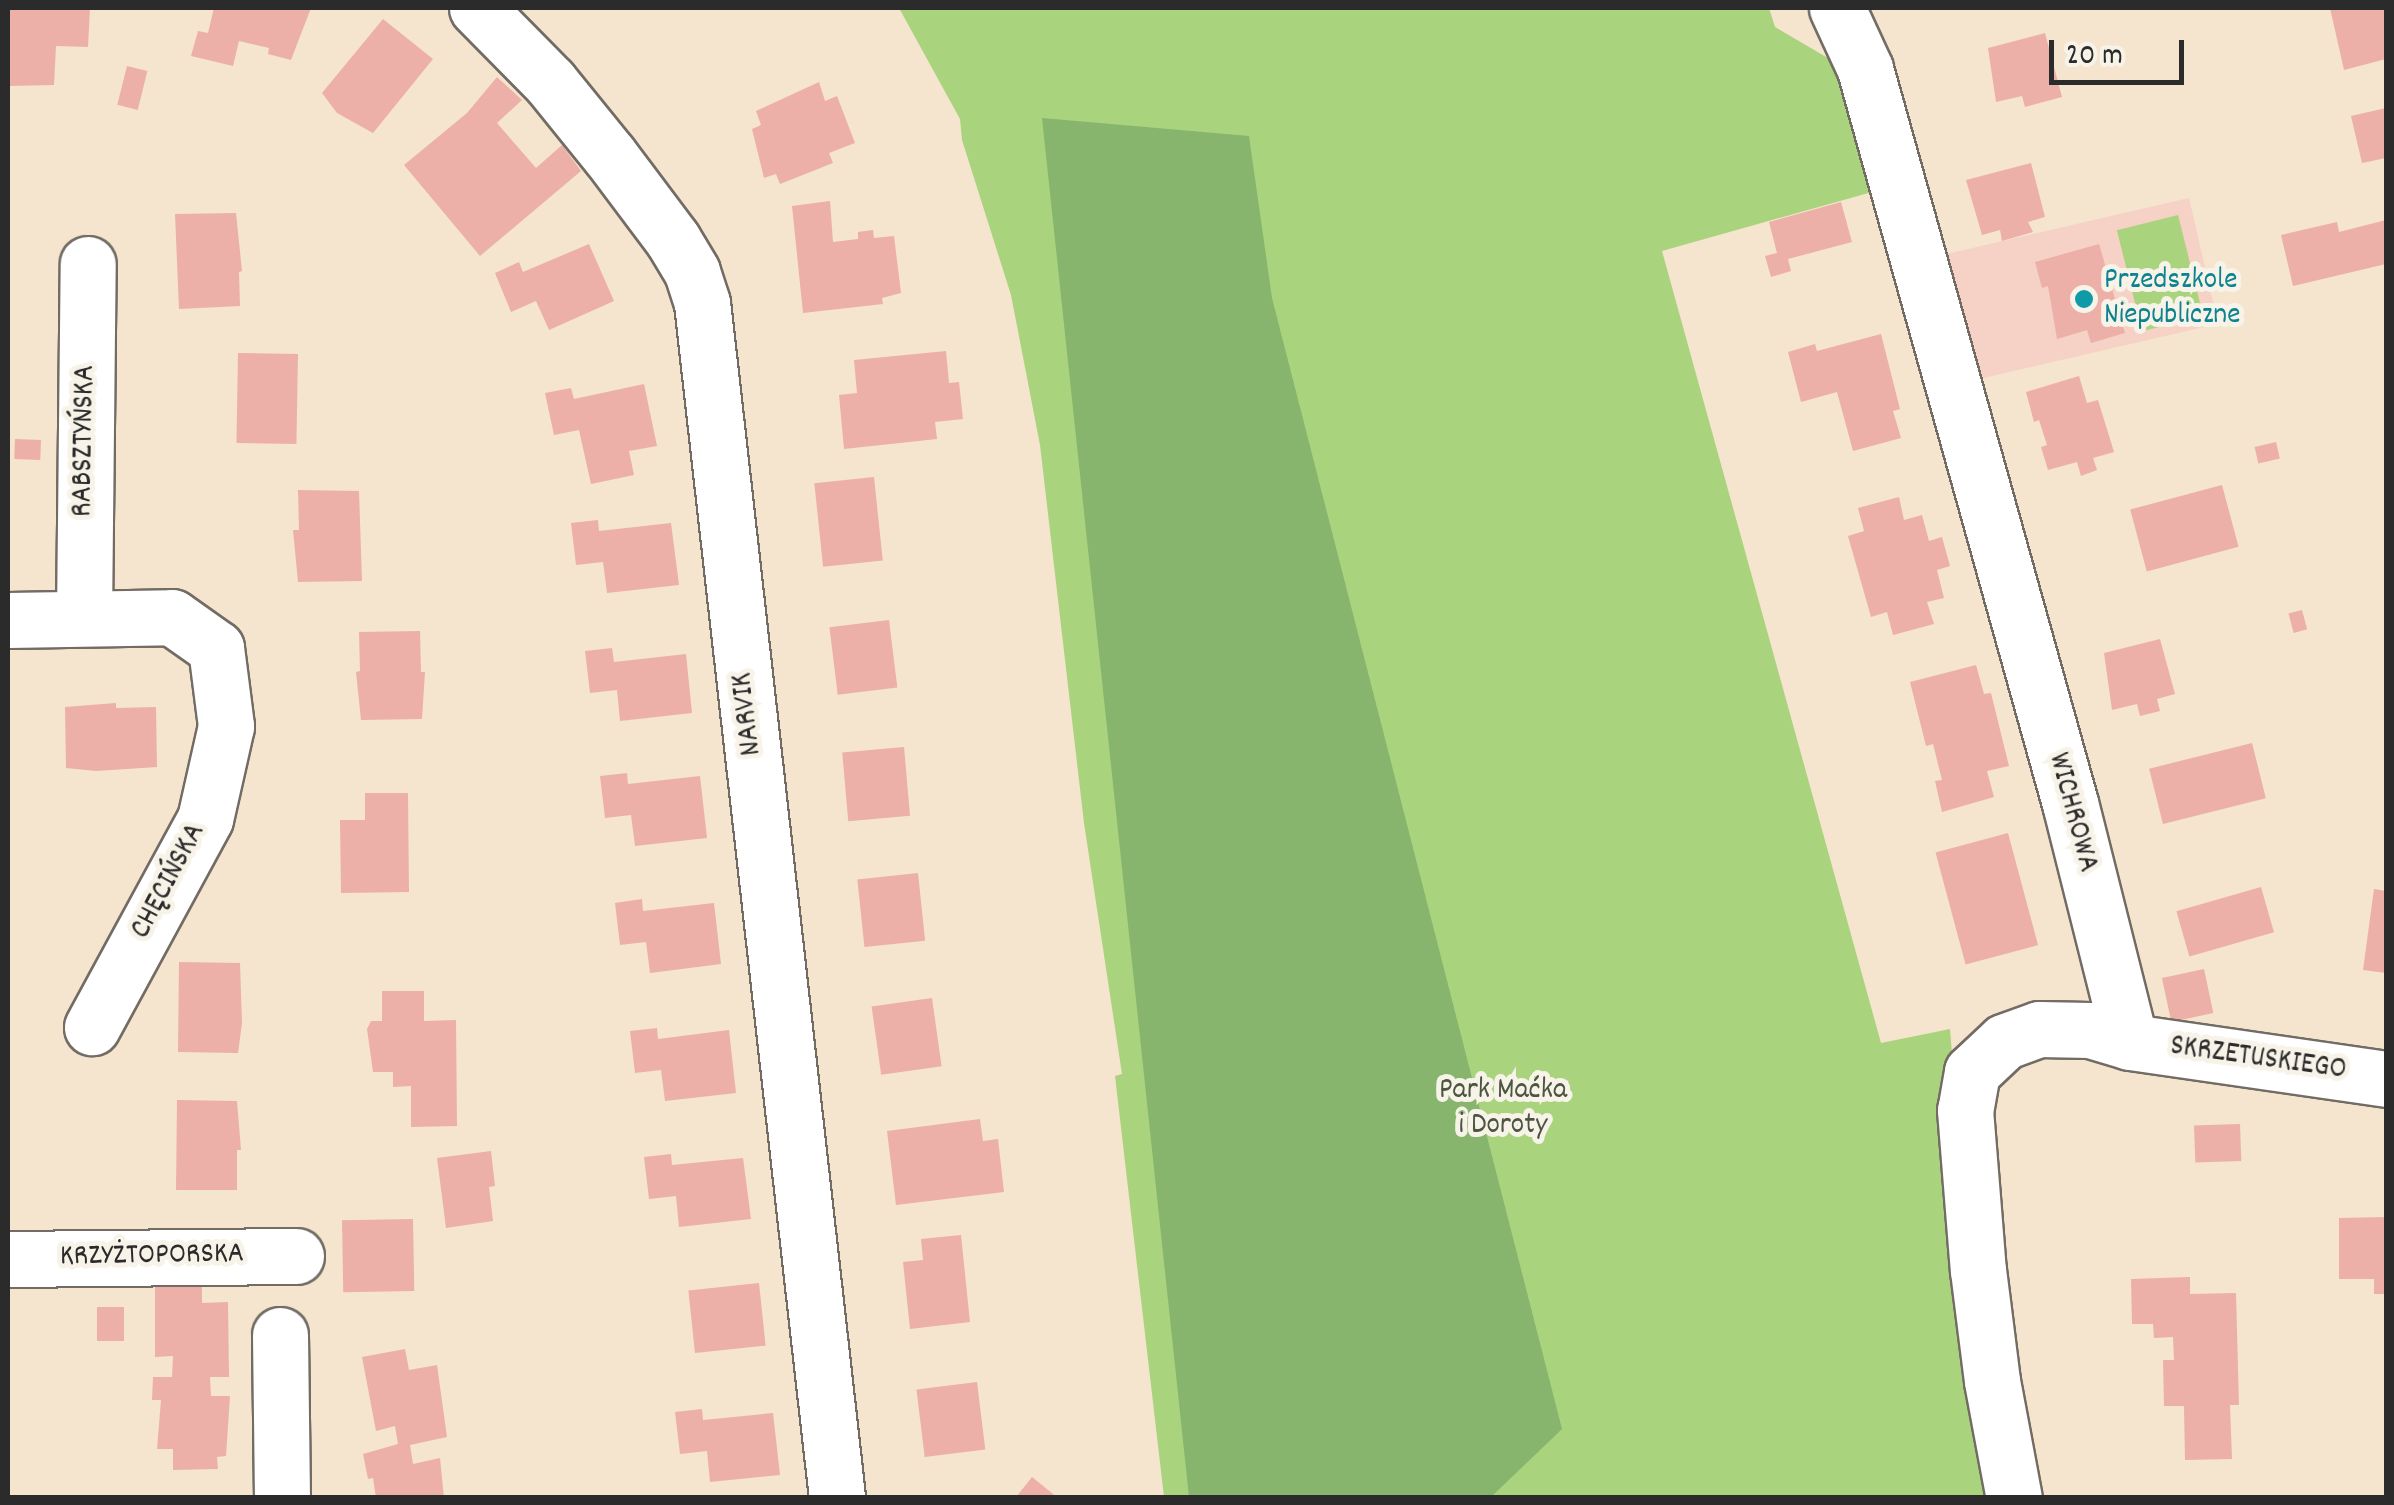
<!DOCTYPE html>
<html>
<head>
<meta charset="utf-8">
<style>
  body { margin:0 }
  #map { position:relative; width:2394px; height:1505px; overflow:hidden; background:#f5e4ce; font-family:Dekko,sans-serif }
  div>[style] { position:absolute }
  .built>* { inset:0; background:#f6d1c5; transform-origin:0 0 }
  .green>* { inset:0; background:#aad37e; transform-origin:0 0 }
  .forest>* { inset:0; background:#87b56d }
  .building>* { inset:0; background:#ecb0a9; transform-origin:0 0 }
  .roads { filter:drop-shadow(2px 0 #726c64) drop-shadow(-2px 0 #726c64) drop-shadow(0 2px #726c64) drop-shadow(0 -2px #726c64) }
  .street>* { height:55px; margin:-27.5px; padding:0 27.5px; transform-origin:27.5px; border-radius:27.5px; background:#fff }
  .dots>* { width:28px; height:28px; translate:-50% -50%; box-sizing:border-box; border:5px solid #f7f3e8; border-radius:50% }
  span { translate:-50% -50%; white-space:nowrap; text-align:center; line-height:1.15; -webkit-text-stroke:10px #f7f3e8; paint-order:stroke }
  .culture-label { font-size:30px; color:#0d838f }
  .left { translate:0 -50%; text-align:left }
  .street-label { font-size:30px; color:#2b2b2b }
  .park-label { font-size:30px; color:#4b5540 }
  .frame { position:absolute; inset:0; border:10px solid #2b2b2b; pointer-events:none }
  .scale { position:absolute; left:2049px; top:40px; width:135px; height:45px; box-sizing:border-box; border:5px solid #2b2b2b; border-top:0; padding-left:12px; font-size:30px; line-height:35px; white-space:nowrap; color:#2b2b2b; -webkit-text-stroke:8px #f7f3e8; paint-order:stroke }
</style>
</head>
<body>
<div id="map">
  <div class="built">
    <i style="left:2189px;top:198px;width:129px;height:252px;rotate:77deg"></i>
  </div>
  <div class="green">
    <i style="clip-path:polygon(899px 8px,1769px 8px,1775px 27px,1850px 71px,1872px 192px,1662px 251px,1881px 1043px,1950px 1029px,1978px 1379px,2000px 1497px,1164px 1497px,1115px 1076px,1122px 1074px,1084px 823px,1040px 445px,1011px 295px,962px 140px,960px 119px)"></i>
    <i style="left:2178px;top:215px;width:104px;height:63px;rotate:76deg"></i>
  </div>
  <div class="forest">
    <i style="clip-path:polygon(1042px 118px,1249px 136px,1272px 298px,1562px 1429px,1491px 1497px,1189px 1497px)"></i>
  </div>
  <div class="building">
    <i style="clip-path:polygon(8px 8px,90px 8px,88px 47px,56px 46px,54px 85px,8px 86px)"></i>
    <i style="clip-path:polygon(214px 8px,311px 8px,291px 60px,268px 54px,269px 48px,239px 41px,233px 66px,191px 56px,198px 31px,208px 33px)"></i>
    <i style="clip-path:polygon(2330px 8px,2386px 8px,2386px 59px,2344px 70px)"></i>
    <i style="clip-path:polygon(383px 19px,433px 59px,373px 133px,337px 113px,322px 93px)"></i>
    <i style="clip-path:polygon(2045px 33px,2062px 97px,2025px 107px,2022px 96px,1996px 102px,1988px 48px)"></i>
    <i style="left:127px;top:66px;width:21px;height:40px;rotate:14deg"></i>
    <i style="clip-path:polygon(497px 77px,522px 100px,497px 123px,536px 168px,562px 145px,581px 171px,480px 256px,404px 165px,467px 113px)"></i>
    <i style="clip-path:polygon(819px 82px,825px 101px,837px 96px,855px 143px,829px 153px,833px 163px,780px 184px,776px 174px,764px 178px,752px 129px,761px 125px,756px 111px)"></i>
    <i style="clip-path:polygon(2386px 108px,2386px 158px,2362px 163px,2351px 116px)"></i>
    <i style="clip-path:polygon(2031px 163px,2045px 217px,2028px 222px,2033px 232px,2002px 241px,2000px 230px,1982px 235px,1966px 180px)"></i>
    <i style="clip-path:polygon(830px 201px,833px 242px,858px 239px,858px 232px,873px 230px,874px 238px,894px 236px,901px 293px,882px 298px,883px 304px,803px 313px,792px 206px)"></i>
    <i style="clip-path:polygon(1841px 202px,1852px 242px,1788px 259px,1791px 271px,1771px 277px,1765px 256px,1777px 253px,1769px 222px)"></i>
    <i style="clip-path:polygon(236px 213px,242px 271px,239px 272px,240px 306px,179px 309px,175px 214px)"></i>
    <i style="clip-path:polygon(2386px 220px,2386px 264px,2293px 286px,2281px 235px,2337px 222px,2339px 232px)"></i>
    <i style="clip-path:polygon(589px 244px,614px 301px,549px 330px,536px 301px,511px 312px,495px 273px,519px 262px,523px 272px)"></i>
    <i style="clip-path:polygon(2099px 244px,2125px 333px,2091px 343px,2087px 330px,2057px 339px,2048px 286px,2042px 288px,2035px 262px)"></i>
    <i style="clip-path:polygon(1881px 334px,1900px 409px,1893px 411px,1901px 438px,1853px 451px,1837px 392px,1801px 402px,1788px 352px,1815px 344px,1817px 351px)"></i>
    <i style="clip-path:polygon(946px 351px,949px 383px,959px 382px,963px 419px,935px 422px,937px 439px,844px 449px,839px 395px,857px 393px,854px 360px)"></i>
    <i style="left:238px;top:353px;width:60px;height:90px;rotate:1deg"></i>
    <i style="clip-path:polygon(2079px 376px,2087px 403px,2098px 400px,2114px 452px,2093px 458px,2097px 470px,2081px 476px,2077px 462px,2048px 470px,2041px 447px,2047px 445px,2039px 420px,2034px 422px,2026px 392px)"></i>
    <i style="clip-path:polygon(644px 384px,657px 446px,629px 451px,634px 475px,591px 484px,579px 430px,554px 435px,545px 393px,571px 388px,574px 399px)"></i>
    <i style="left:15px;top:439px;width:26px;height:20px;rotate:2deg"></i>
    <i style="left:2276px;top:442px;width:17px;height:22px;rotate:77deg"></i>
    <i style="left:874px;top:477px;width:84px;height:60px;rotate:84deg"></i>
    <i style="left:2222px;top:485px;width:64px;height:95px;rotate:75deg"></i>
    <i style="clip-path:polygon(298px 490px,359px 491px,362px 581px,298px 582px,293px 530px,299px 530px)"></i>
    <i style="clip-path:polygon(1899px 497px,1904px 520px,1922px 515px,1929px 541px,1942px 537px,1950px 566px,1937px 570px,1944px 598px,1927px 602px,1934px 624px,1893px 635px,1887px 612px,1871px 617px,1848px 536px,1864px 531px,1858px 508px)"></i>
    <i style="clip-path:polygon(598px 520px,599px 531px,671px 523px,679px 585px,607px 593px,603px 562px,576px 565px,571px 523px)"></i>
    <i style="left:2302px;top:610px;width:20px;height:14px;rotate:75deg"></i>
    <i style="left:889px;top:620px;width:68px;height:60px;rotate:83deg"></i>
    <i style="clip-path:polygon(420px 631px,421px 672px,425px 672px,422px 719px,361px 720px,356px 672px,360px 671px,359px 632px)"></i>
    <i style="clip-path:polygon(2160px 639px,2175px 694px,2157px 699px,2160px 711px,2140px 716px,2137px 704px,2112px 710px,2104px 653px)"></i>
    <i style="clip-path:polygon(612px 648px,614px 662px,686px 654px,692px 713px,620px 721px,617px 690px,590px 693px,585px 651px)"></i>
    <i style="clip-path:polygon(1976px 665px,1984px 694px,1991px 693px,2009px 766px,1987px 771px,1994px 797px,1942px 812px,1935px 781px,1942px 780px,1933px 744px,1926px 746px,1910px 682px)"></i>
    <i style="clip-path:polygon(116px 703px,116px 708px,156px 707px,157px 767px,96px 771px,66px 768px,65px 707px)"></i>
    <i style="left:2252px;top:743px;width:57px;height:106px;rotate:76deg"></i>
    <i style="left:904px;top:747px;width:69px;height:62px;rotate:85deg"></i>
    <i style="clip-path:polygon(627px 773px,628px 784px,700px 776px,707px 838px,635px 846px,631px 815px,605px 818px,600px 776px)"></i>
    <i style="clip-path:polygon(365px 793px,408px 793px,409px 892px,341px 893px,340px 820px,365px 820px)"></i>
    <i style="left:2008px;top:833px;width:116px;height:75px;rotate:75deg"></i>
    <i style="left:918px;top:873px;width:68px;height:61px;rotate:84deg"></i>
    <i style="left:2261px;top:887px;width:47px;height:88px;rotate:74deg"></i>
    <i style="clip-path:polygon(2374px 889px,2386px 891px,2386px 973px,2363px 970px)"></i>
    <i style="clip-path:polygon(642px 899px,643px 911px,714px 903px,721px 964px,650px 973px,646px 942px,620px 945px,615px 903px)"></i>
    <i style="clip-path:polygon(179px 962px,240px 963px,242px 1023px,238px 1053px,178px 1052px)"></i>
    <i style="left:2204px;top:969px;width:45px;height:43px;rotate:78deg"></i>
    <i style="clip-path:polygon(382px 991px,424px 991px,424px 1021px,456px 1020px,457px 1126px,411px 1127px,411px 1086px,393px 1087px,393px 1072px,373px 1072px,367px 1029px,371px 1021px,382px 1021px)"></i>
    <i style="left:932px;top:998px;width:69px;height:61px;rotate:82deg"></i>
    <i style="clip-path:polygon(657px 1028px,658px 1039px,729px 1030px,736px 1093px,665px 1101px,661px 1070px,635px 1073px,630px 1031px)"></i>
    <i style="clip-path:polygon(177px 1100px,237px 1101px,241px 1150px,237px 1150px,237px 1190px,176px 1190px)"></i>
    <i style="clip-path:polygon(980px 1119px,983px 1141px,998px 1139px,1004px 1192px,896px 1205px,887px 1131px)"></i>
    <i style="left:2240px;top:1124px;width:37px;height:46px;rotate:88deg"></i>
    <i style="clip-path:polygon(491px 1151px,495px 1186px,489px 1187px,493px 1221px,446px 1228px,437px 1158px)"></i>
    <i style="clip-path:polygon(671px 1154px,672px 1165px,743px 1158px,751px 1219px,679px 1227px,676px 1196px,649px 1199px,644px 1157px)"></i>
    <i style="clip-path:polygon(2386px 1217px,2386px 1294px,2374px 1294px,2374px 1279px,2339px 1279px,2339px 1218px)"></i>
    <i style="left:413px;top:1219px;width:72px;height:71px;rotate:89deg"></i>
    <i style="clip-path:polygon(961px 1235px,970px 1322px,910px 1329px,903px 1262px,923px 1260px,921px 1239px)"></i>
    <i style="clip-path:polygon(2190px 1277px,2190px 1294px,2236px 1293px,2239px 1405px,2230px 1405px,2232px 1459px,2185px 1460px,2184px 1406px,2164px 1406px,2163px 1360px,2174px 1360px,2173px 1337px,2154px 1338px,2153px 1324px,2132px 1324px,2131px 1279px)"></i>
    <i style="clip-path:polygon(202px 1280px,202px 1303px,228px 1302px,229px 1377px,210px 1377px,211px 1396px,230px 1396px,226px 1456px,217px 1457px,218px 1469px,173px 1470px,173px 1449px,157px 1449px,161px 1400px,152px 1400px,153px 1377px,172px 1377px,173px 1356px,155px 1357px,155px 1281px)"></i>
    <i style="left:759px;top:1283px;width:63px;height:71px;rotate:84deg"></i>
    <i style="left:97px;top:1307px;width:27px;height:34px"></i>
    <i style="clip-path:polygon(405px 1349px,409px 1370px,437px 1365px,447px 1437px,410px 1445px,413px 1464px,440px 1458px,444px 1498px,376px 1498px,373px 1478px,368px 1479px,363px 1454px,398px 1444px,395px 1426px,376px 1431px,362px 1357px)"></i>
    <i style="left:977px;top:1382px;width:68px;height:61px;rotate:83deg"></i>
    <i style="clip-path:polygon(702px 1409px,703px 1420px,773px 1413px,780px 1475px,710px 1482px,707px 1451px,680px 1454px,675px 1412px)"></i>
    <i style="clip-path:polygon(1032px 1477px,1053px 1494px,1057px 1498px,1017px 1496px)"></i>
  </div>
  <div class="roads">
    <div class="street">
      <i style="left:477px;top:8px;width:104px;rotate:45.4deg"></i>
      <i style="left:550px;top:82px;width:95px;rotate:51deg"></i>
      <i style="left:610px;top:156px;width:105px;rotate:53.1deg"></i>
      <i style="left:673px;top:240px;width:37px;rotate:59deg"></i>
      <i style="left:692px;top:272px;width:33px;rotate:72deg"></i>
      <i style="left:702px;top:303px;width:1203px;rotate:83.55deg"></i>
      <i style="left:1837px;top:8px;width:67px;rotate:65.3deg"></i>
      <i style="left:1865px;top:69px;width:762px;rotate:74.4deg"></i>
      <i style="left:2070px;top:803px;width:246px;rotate:75.9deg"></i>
      <i style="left:2130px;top:1042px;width:42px;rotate:-163.3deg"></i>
      <i style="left:2090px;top:1030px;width:51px;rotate:-178.9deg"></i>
      <i style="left:2039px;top:1029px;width:37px;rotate:160deg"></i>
      <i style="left:2004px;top:1042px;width:44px;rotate:136.8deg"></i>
      <i style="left:1972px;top:1072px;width:39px;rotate:100deg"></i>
      <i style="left:1965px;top:1110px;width:161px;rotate:85.4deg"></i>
      <i style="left:1978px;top:1270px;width:112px;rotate:82.8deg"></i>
      <i style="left:1992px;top:1381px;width:119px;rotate:79.4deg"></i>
      <i style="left:84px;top:618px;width:354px;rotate:-89.4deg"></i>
      <i style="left:8px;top:620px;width:164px;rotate:-1deg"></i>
      <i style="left:172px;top:617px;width:54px;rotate:35.2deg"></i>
      <i style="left:216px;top:648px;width:79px;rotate:82.7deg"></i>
      <i style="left:226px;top:726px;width:95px;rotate:102.7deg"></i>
      <i style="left:205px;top:819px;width:237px;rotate:118.5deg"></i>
      <i style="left:2130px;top:1042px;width:259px;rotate:8.2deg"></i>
      <i style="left:8px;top:1259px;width:288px;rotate:-0.6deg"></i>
      <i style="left:280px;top:1335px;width:163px;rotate:89.3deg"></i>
    </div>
  </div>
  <div class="dots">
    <i style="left:2084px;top:299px;background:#0f9aa8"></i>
  </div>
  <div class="culture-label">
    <span class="left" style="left:2104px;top:299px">Przedszkole<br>Niepubliczne</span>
  </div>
  <div class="street-label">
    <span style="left:86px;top:441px;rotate:-89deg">RABSZTYŃSKA</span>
    <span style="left:749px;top:714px;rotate:-97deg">NARVIK</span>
    <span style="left:2071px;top:813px;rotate:75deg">WICHROWA</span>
    <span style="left:170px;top:882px;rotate:-62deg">CHĘCIŃSKA</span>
    <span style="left:2258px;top:1060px;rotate:8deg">SKRZETUSKIEGO</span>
    <span style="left:152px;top:1257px;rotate:-1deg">KRZYŻTOPORSKA</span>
  </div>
  <div class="park-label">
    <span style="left:1503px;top:1109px">Park Maćka<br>i Doroty</span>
  </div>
  <div class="frame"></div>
  <div class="scale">20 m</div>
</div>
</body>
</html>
